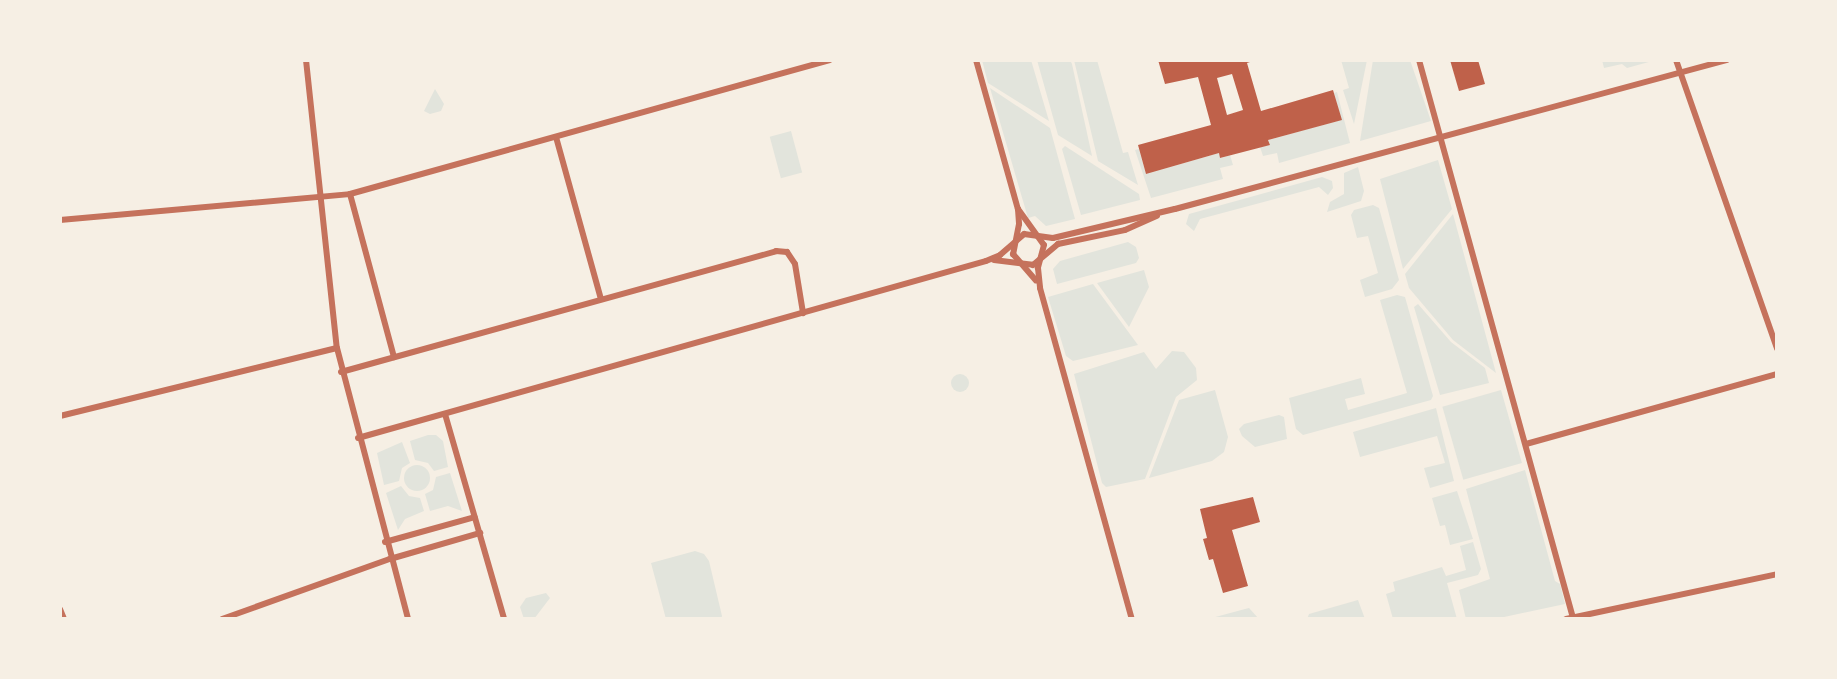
<!DOCTYPE html>
<html>
<head>
<meta charset="utf-8">
<style>
  body { margin:0 }
  #map { position:relative; width:1837px; height:679px; overflow:hidden; background:#f6efe4; font-family:"DejaVu Sans",sans-serif }
  div>[style] { position:absolute }
  .green>* { inset:0; background:#e2e4dc; transform-origin:0 0 }
  .round { border-radius:50% }
  .building>* { inset:0; background:#bf614a }
  .minor>* { height:6px; margin:-3px; padding:0 3px; transform-origin:3px; border-radius:3px; background:#c5725c }
  span { translate:-50% -50%; white-space:nowrap; text-align:center; line-height:1.15; -webkit-text-stroke:7px #f6efe4; paint-order:stroke }
  .frame { position:absolute; inset:0; border:62px solid #f6efe4; pointer-events:none }
</style>
</head>
<body>
<div id="map">
  <div class="green">
    <i style="clip-path:polygon(982px 60px,1031px 60px,1049px 121px,988px 83px)"></i>
    <i style="clip-path:polygon(1037px 60px,1070px 60px,1072px 64px,1092px 156px,1058px 135px)"></i>
    <i style="clip-path:polygon(1074px 60px,1097px 60px,1123px 153px,1128px 152px,1138px 185px,1098px 161px)"></i>
    <i style="clip-path:polygon(1341px 60px,1367px 60px,1354px 124px,1343px 90px,1349px 88px)"></i>
    <i style="clip-path:polygon(1373px 60px,1410px 60px,1431px 121px,1360px 141px)"></i>
    <i style="clip-path:polygon(1602px 60px,1656px 60px,1627px 68px,1622px 64px,1604px 68px)"></i>
    <i style="clip-path:polygon(990px 88px,1050px 128px,1075px 219px,1046px 226px,1035px 216px,1028px 218px)"></i>
    <i style="clip-path:polygon(435px 89px,444px 104px,441px 111px,430px 114px,424px 111px)"></i>
    <i style="clip-path:polygon(1337px 92px,1350px 143px,1279px 163px,1277px 153px,1263px 156px,1260px 147px,1270px 145px,1268px 140px,1341px 120px,1334px 93px)"></i>
    <i style="left:791px;top:131px;width:43px;height:22px;rotate:75deg"></i>
    <i style="clip-path:polygon(1065px 146px,1139px 194px,1140px 200px,1081px 215px,1062px 149px)"></i>
    <i style="clip-path:polygon(1139px 149px,1146px 174px,1219px 153px,1221px 158px,1230px 155px,1233px 165px,1220px 168px,1223px 179px,1151px 198px,1135px 150px)"></i>
    <i style="clip-path:polygon(1438px 160px,1452px 209px,1403px 269px,1380px 179px)"></i>
    <i style="clip-path:polygon(1358px 167px,1364px 191px,1361px 201px,1327px 212px,1330px 202px,1344px 194px,1344px 173px)"></i>
    <i style="clip-path:polygon(1322px 177px,1332px 181px,1333px 188px,1328px 195px,1319px 187px,1200px 219px,1194px 231px,1186px 224px,1189px 214px)"></i>
    <i style="clip-path:polygon(1373px 205px,1379px 208px,1399px 280px,1392px 289px,1365px 297px,1360px 280px,1378px 273px,1368px 236px,1357px 238px,1351px 215px,1354px 210px)"></i>
    <i style="clip-path:polygon(1453px 214px,1496px 373px,1453px 340px,1409px 288px,1405px 274px)"></i>
    <i style="clip-path:polygon(1128px 242px,1136px 247px,1139px 258px,1136px 263px,1057px 284px,1053px 269px,1060px 261px)"></i>
    <i style="clip-path:polygon(1144px 270px,1149px 287px,1129px 327px,1097px 283px)"></i>
    <i style="clip-path:polygon(1093px 284px,1138px 345px,1073px 361px,1066px 356px,1048px 297px)"></i>
    <i style="clip-path:polygon(1397px 295px,1405px 297px,1433px 396px,1431px 400px,1303px 435px,1296px 429px,1289px 398px,1361px 378px,1365px 394px,1345px 399px,1348px 410px,1407px 393px,1380px 300px)"></i>
    <i style="clip-path:polygon(1418px 304px,1451px 342px,1485px 368px,1489px 383px,1440px 395px,1414px 307px)"></i>
    <i style="clip-path:polygon(1172px 351px,1184px 352px,1196px 368px,1197px 380px,1176px 397px,1145px 479px,1106px 487px,1102px 483px,1074px 374px,1144px 352px,1156px 369px)"></i>
    <i class="round" style="left:951px;top:374px;width:18px;height:18px"></i>
    <i style="clip-path:polygon(1215px 390px,1228px 437px,1224px 452px,1212px 461px,1149px 478px,1179px 400px)"></i>
    <i style="left:1501px;top:390px;width:76px;height:61px;rotate:74deg"></i>
    <i style="clip-path:polygon(1436px 408px,1454px 481px,1430px 488px,1424px 468px,1445px 463px,1437px 436px,1360px 457px,1353px 432px)"></i>
    <i style="clip-path:polygon(1279px 415px,1284px 417px,1287px 439px,1255px 447px,1242px 436px,1239px 429px,1244px 424px)"></i>
    <i style="clip-path:polygon(428px 435px,436px 435px,443px 441px,448px 467px,434px 471px,428px 463px,415px 460px,410px 441px)"></i>
    <i style="clip-path:polygon(402px 442px,410px 463px,402px 468px,399px 481px,384px 485px,377px 453px)"></i>
    <i class="round" style="left:404px;top:465px;width:26px;height:26px"></i>
    <i style="clip-path:polygon(1525px 470px,1555px 581px,1560px 584px,1565px 604px,1495px 619px,1466px 619px,1459px 590px,1490px 579px,1466px 489px)"></i>
    <i style="clip-path:polygon(450px 473px,462px 511px,448px 506px,430px 511px,425px 494px,433px 490px,436px 477px)"></i>
    <i style="clip-path:polygon(401px 486px,409px 496px,420px 498px,424px 511px,405px 519px,398px 530px,386px 493px)"></i>
    <i style="clip-path:polygon(1457px 491px,1473px 539px,1450px 545px,1445px 525px,1440px 526px,1432px 498px)"></i>
    <i style="clip-path:polygon(1473px 542px,1481px 569px,1478px 575px,1447px 583px,1457px 619px,1393px 619px,1386px 594px,1395px 591px,1393px 582px,1442px 567px,1446px 576px,1466px 570px,1460px 546px)"></i>
    <i style="clip-path:polygon(695px 551px,704px 554px,709px 561px,722px 616px,721px 619px,666px 619px,651px 563px)"></i>
    <i style="clip-path:polygon(546px 593px,550px 598px,534px 619px,524px 619px,520px 607px,526px 598px)"></i>
    <i style="clip-path:polygon(1358px 600px,1365px 619px,1307px 619px,1309px 614px)"></i>
    <i style="clip-path:polygon(1249px 608px,1259px 619px,1208px 619px,1245px 609px)"></i>
  </div>
  <div class="building">
    <i style="clip-path:polygon(evenodd,1158px 60px,1256px 60px,1247px 63px,1261px 111px,1333px 90px,1342px 120px,1268px 140px,1270px 145px,1220px 158px,1219px 153px,1146px 174px,1138px 145px,1211px 125px,1198px 77px,1165px 84px,1158px 60px,1232px 74px,1243px 110px,1227px 115px,1217px 78px,1232px 74px)"></i>
    <i style="clip-path:polygon(1450px 60px,1478px 60px,1485px 84px,1459px 91px)"></i>
    <i style="clip-path:polygon(1253px 497px,1260px 522px,1232px 530px,1248px 586px,1223px 593px,1213px 559px,1209px 560px,1203px 539px,1207px 538px,1200px 509px)"></i>
  </div>
  <div class="minor">
    <i style="left:306px;top:60px;width:290px;rotate:83.9deg"></i>
    <i style="left:337px;top:348px;width:280px;rotate:75.3deg"></i>
    <i style="left:976px;top:60px;width:155px;rotate:74.3deg"></i>
    <i style="left:1018px;top:209px;width:15px;rotate:86deg"></i>
    <i style="left:1019px;top:224px;width:31px;rotate:101deg"></i>
    <i style="left:1013px;top:254px;width:35px;rotate:49deg"></i>
    <i style="left:1419px;top:60px;width:579px;rotate:74.57deg"></i>
    <i style="left:1676px;top:60px;width:306px;rotate:70.7deg"></i>
    <i style="left:556px;top:137px;width:168px;rotate:74.5deg"></i>
    <i style="left:350px;top:194px;width:169px;rotate:74.9deg"></i>
    <i style="left:1018px;top:209px;width:44px;rotate:54.2deg"></i>
    <i style="left:1044px;top:245px;width:24px;rotate:105deg"></i>
    <i style="left:1038px;top:268px;width:20px;rotate:84deg"></i>
    <i style="left:1040px;top:288px;width:344px;rotate:74.5deg"></i>
    <i style="left:60px;top:220px;width:291px;rotate:-5.1deg"></i>
    <i style="left:350px;top:194px;width:498px;rotate:-15.6deg"></i>
    <i style="left:994px;top:260px;width:39px;rotate:7deg"></i>
    <i style="left:1033px;top:265px;width:33px;rotate:-40deg"></i>
    <i style="left:1058px;top:244px;width:68px;rotate:-11.8deg"></i>
    <i style="left:1125px;top:230px;width:35px;rotate:-24deg"></i>
    <i style="left:341px;top:372px;width:452px;rotate:-15.5deg"></i>
    <i style="left:776px;top:251px;width:11px;rotate:5deg"></i>
    <i style="left:787px;top:252px;width:14px;rotate:56deg"></i>
    <i style="left:795px;top:264px;width:50px;rotate:80.7deg"></i>
    <i style="left:445px;top:414px;width:213px;rotate:73.9deg"></i>
    <i style="left:60px;top:416px;width:285px;rotate:-13.8deg"></i>
    <i style="left:358px;top:438px;width:652px;rotate:-15.74deg"></i>
    <i style="left:986px;top:261px;width:15px;rotate:-23deg"></i>
    <i style="left:1000px;top:255px;width:32px;rotate:-41deg"></i>
    <i style="left:1024px;top:234px;width:29px;rotate:8deg"></i>
    <i style="left:1053px;top:238px;width:125px;rotate:-13.4deg"></i>
    <i style="left:1175px;top:209px;width:572px;rotate:-15.11deg"></i>
    <i style="left:1526px;top:444px;width:261px;rotate:-15.6deg"></i>
    <i style="left:385px;top:542px;width:93px;rotate:-15.5deg"></i>
    <i style="left:60px;top:609px;width:11px;rotate:68deg"></i>
    <i style="left:222px;top:619px;width:178px;rotate:-19.7deg"></i>
    <i style="left:390px;top:559px;width:94px;rotate:-16.1deg"></i>
    <i style="left:1566px;top:619px;width:216px;rotate:-12deg"></i>
  </div>
  <div class="frame"></div>
</div>
</body>
</html>
